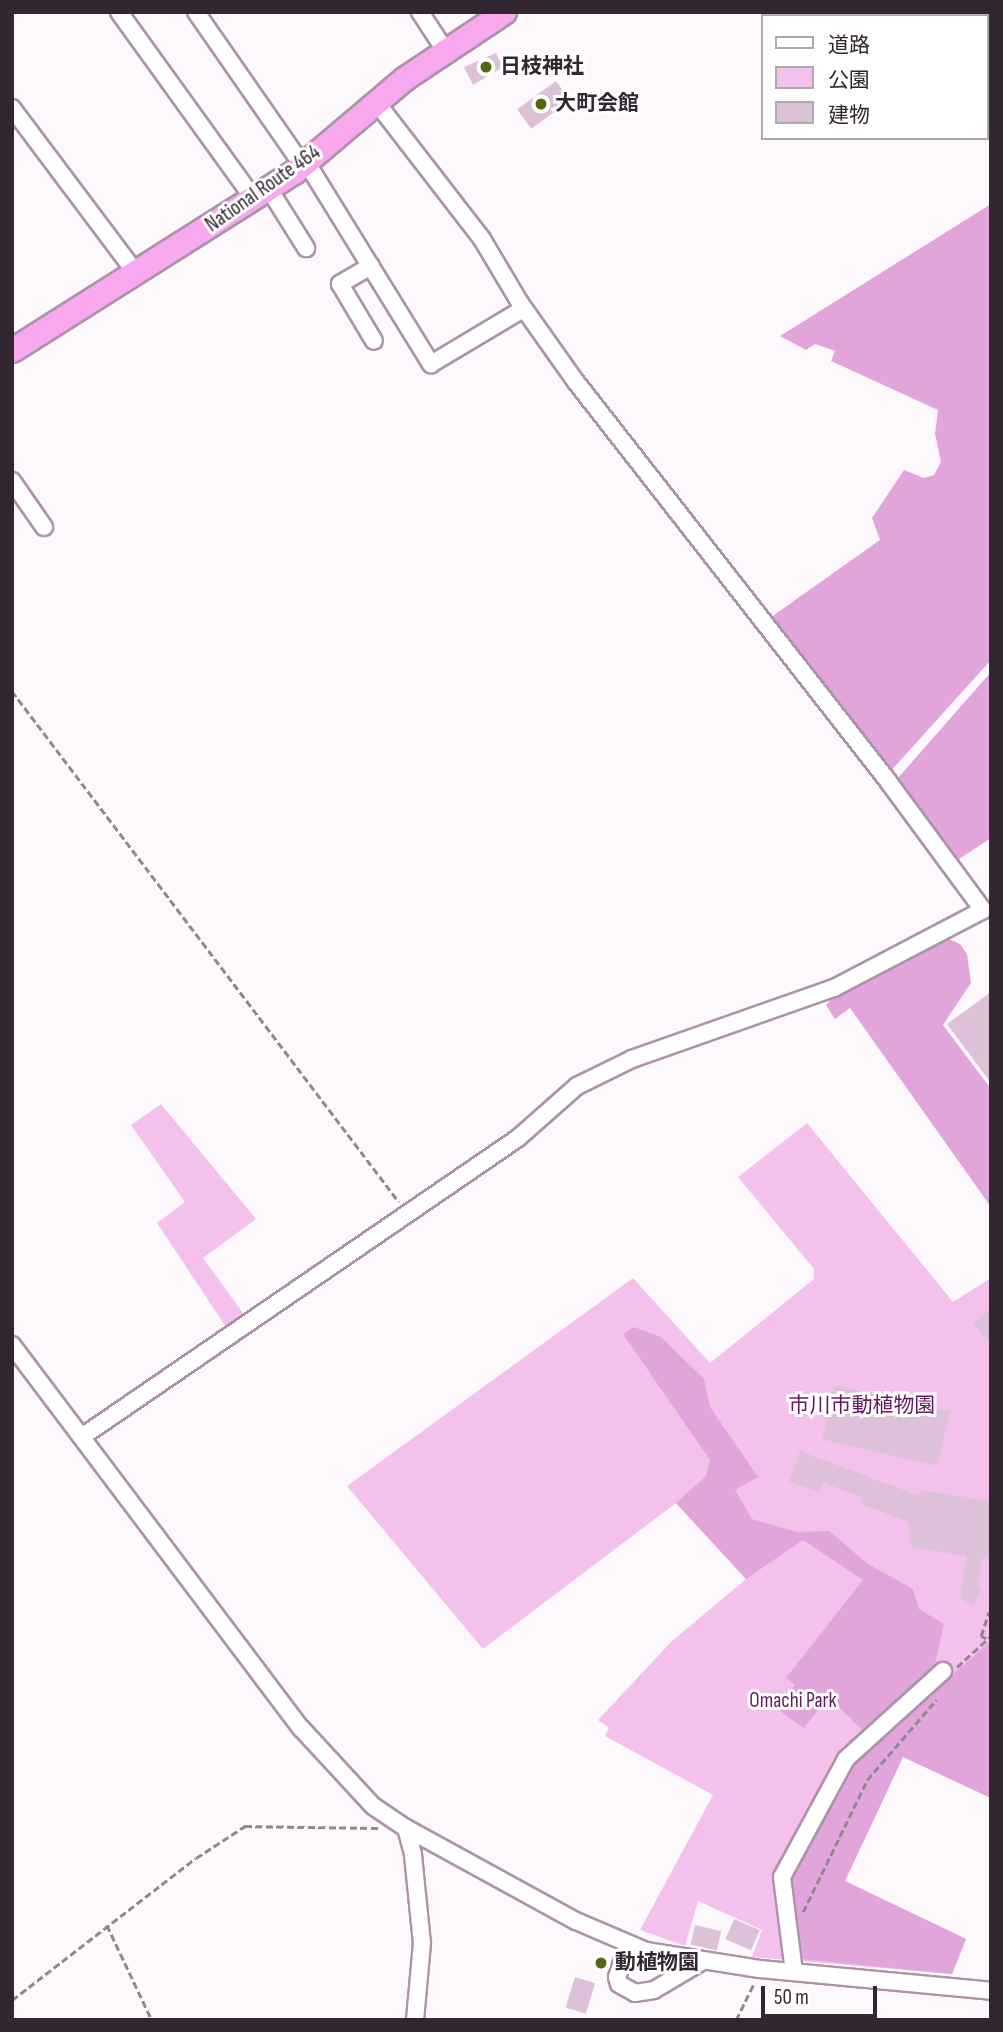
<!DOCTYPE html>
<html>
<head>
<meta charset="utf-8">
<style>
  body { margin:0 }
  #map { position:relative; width:1003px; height:2032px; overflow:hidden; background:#fdf8fc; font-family:"Sofia Sans Condensed","Noto Sans JP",sans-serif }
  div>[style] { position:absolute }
  .green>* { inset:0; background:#f3c1ec }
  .forest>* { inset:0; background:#e2a5db }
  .building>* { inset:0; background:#ddc1d9; transform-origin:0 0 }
  .path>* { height:2.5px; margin-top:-1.25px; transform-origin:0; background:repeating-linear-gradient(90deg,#90888f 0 7px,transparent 0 10.5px) }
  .roads { filter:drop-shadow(2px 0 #ad93a9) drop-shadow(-2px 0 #ad93a9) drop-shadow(0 2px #ad93a9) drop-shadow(0 -2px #ad93a9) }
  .minor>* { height:16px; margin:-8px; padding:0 8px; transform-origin:8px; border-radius:8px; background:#fff }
  .highway>* { height:23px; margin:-11.5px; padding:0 11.5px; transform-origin:11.5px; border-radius:11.5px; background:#f8a8ee }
  .dots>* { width:19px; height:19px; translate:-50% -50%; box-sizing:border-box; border:4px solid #fff; border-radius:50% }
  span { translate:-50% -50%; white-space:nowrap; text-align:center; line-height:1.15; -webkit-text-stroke:6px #fff; paint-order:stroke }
  .poi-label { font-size:21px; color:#322730; font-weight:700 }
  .left { translate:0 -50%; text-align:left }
  .street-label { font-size:21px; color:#322730 }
  .park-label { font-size:21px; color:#621b5c }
  .frame { position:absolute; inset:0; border:14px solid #322730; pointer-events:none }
  .legend { position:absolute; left:761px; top:14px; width:228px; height:126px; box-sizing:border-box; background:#fff; border:2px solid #ada9ac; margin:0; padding:9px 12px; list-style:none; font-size:21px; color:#322730 }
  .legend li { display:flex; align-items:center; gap:14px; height:35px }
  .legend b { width:35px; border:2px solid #ada9ac }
  .scale { position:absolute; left:761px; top:1986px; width:116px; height:32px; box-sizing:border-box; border:4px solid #322730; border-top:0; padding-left:9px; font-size:21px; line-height:24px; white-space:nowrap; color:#322730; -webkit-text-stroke:5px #fff; paint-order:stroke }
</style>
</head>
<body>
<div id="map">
  <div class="green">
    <i style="clip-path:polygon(161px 1104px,256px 1219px,203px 1258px,243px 1313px,226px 1327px,157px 1223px,185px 1202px,131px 1125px)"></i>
    <i style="clip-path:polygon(evenodd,807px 1123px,953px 1302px,991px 1278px,991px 1798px,903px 1757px,845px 1881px,966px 1939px,952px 1974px,752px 1957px,762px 1930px,698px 1901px,685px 1946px,640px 1930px,713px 1795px,605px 1736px,609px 1728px,598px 1720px,671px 1642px,746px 1579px,676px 1503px,483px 1649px,347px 1486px,633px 1278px,710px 1363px,814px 1279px,814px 1269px,738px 1177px,807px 1123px,829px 1531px,864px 1580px,809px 1543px,829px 1531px)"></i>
  </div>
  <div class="forest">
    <i style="clip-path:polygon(991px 204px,991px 660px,888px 774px,767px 620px,880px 540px,872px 518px,904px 470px,924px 478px,934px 475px,941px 462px,935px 434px,938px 410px,831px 361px,835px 351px,815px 344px,806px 350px,780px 336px)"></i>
    <i style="clip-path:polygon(991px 672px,991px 838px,956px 861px,897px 779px)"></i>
    <i style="clip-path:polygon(947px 938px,960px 944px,967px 954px,971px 983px,943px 1025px,991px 1089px,991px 1207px,850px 1008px,835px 1019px,826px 1005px,836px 994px)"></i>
    <i style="clip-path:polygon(634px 1327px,661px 1337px,704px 1379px,710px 1407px,758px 1477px,735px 1490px,752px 1519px,797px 1532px,829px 1531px,868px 1564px,913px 1589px,919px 1609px,944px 1624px,933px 1672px,865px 1732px,828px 1697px,804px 1728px,777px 1709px,795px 1685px,786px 1678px,863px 1580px,803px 1540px,746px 1579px,676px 1503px,706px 1476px,710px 1460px,623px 1334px)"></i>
    <i style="clip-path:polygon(991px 1641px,991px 1798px,903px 1757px,845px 1881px,966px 1939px,952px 1974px,800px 1959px,787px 1883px,852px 1762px)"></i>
  </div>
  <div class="building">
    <i style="clip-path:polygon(496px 53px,503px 67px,473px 85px,464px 67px)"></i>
    <i style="left:556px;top:81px;width:24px;height:48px;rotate:54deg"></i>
    <i style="clip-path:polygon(991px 992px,991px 1083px,947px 1024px)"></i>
    <i style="clip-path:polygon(991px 1309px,991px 1344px,973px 1323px)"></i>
    <i style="left:835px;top:1385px;width:118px;height:56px;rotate:13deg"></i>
    <i style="clip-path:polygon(800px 1451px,919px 1496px,920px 1490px,991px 1501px,991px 1559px,982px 1558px,977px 1587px,981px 1588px,974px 1605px,960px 1599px,967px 1556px,911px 1547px,908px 1522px,861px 1504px,863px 1498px,822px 1482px,819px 1492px,789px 1482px)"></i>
    <i style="left:734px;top:1919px;width:28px;height:22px;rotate:23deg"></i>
    <i style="left:695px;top:1925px;width:27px;height:20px;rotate:13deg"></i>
    <i style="left:575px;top:1977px;width:21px;height:32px;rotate:17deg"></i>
  </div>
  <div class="path">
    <i style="left:12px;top:691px;width:641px;rotate:52.86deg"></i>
    <i style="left:986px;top:1639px;width:6px;rotate:-149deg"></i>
    <i style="left:981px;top:1636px;width:25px;rotate:-72deg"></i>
    <i style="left:957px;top:1667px;width:46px;rotate:-42.4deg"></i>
    <i style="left:803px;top:1912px;width:147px;rotate:-64.1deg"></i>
    <i style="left:867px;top:1780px;width:106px;rotate:-49.2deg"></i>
    <i style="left:107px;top:1925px;width:105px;rotate:64.7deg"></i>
    <i style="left:12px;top:2000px;width:232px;rotate:-37.7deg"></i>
    <i style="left:196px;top:1858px;width:59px;rotate:-33.1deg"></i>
    <i style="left:245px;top:1826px;width:133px;rotate:0.9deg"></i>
    <i style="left:736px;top:2020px;width:39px;rotate:-64deg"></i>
  </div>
  <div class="roads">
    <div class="minor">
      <i style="left:119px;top:12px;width:231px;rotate:54.2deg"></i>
      <i style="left:196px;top:12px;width:175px;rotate:55.2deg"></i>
      <i style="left:296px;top:156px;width:24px;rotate:45deg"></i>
      <i style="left:313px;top:173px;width:225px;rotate:58.3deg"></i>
      <i style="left:431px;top:364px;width:107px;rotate:-30.9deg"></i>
      <i style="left:420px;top:12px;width:45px;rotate:56.7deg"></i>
      <i style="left:12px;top:108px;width:206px;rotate:53.1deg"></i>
      <i style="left:269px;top:189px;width:70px;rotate:57.9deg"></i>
      <i style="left:371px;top:266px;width:36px;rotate:150deg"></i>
      <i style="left:340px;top:284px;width:66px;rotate:59.2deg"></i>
      <i style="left:12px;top:481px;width:56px;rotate:55.2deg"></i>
      <i style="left:12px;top:1345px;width:480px;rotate:53deg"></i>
      <i style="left:301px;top:1728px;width:106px;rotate:47.3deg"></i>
      <i style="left:373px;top:1806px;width:40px;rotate:34deg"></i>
      <i style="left:406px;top:1828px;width:194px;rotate:28.7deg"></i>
      <i style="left:576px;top:1921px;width:76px;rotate:23.2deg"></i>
      <i style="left:646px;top:1951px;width:115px;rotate:9deg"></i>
      <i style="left:760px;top:1969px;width:232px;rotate:5.4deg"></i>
      <i style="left:83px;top:1436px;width:527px;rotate:-34.41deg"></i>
      <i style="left:518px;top:1138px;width:79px;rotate:-41.4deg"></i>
      <i style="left:577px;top:1086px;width:61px;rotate:-26.1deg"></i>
      <i style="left:632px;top:1059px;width:214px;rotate:-19.4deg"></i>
      <i style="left:834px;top:988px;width:168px;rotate:-27.6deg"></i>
      <i style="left:983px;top:910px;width:160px;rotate:-126.4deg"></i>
      <i style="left:888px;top:781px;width:507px;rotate:-128.02deg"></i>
      <i style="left:576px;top:382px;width:97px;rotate:-125.3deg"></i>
      <i style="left:520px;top:303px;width:74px;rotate:-120.7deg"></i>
      <i style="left:482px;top:239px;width:173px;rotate:-127.7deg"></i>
      <i style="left:406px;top:1828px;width:28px;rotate:75deg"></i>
      <i style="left:413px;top:1855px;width:88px;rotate:84.2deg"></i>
      <i style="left:422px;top:1943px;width:77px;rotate:95.2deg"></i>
      <i style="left:627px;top:1945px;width:34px;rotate:107deg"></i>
      <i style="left:617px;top:1977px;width:7px;rotate:74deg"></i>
      <i style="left:619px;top:1984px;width:18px;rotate:29deg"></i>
      <i style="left:635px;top:1993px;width:19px;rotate:-9deg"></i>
      <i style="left:654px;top:1990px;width:55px;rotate:-30.8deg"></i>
      <i style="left:794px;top:1972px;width:96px;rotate:-97.2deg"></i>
      <i style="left:782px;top:1877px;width:134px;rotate:-61.5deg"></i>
      <i style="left:846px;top:1759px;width:131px;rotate:-42.2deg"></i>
    </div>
    <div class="highway">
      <i style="left:12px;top:350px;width:333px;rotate:-32.3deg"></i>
      <i style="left:294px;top:172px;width:145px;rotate:-40.3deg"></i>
      <i style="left:405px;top:78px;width:119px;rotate:-33.7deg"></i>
    </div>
  </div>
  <div class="dots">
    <i style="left:486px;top:67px;background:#556711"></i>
    <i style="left:541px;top:104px;background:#556711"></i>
    <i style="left:601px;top:1963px;background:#556711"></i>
  </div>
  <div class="poi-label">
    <span class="left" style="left:500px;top:67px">日枝神社</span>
    <span class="left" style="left:555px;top:104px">大町会館</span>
    <span class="left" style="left:615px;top:1963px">動植物園</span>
  </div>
  <div class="street-label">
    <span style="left:263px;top:189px;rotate:-35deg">National Route 464</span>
  </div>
  <div class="park-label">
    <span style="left:862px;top:1406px">市川市動植物園</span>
    <span style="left:793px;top:1701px">Omachi Park</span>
  </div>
  <div class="frame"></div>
  <ul class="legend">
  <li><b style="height:9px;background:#fff"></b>道路</li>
  <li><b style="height:19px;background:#f3c1ec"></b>公園</li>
  <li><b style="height:19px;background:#ddc1d9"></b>建物</li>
  </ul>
  <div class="scale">50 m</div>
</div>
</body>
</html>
